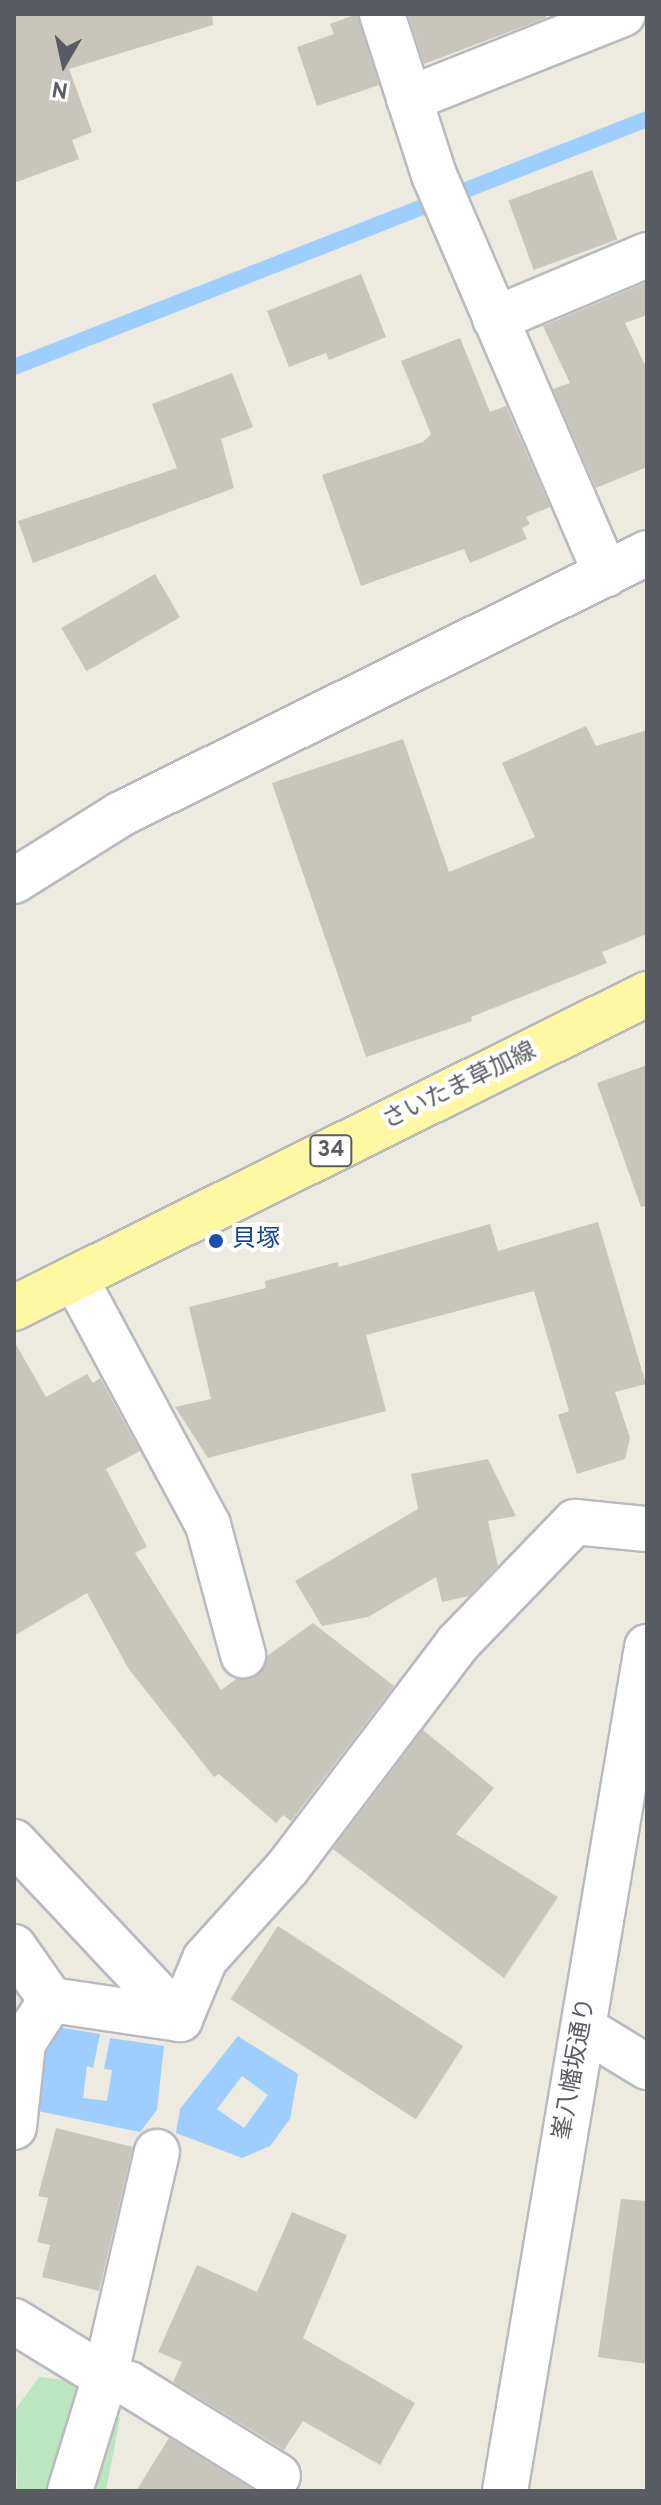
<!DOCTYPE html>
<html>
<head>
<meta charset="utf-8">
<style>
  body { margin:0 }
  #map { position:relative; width:661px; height:2505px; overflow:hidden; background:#edebe0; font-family:Overpass,"Noto Sans JP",sans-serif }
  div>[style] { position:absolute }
  .green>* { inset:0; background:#bbe6bf }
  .water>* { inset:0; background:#9ecdff }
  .stream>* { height:16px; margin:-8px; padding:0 8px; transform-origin:8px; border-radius:8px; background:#9ecdff }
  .building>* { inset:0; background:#c8c5bd; transform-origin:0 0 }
  .roads { filter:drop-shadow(2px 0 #b8bac0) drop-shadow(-2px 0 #b8bac0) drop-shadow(0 2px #b8bac0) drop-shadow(0 -2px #b8bac0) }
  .minor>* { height:44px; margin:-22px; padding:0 22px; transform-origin:22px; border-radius:22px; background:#fff }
  .major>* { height:44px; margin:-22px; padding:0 22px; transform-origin:22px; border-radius:22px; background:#fff8a3 }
  .dots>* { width:22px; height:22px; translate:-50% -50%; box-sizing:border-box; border:4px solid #fff; border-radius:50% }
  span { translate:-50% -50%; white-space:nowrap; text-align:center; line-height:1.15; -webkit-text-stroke:8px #fff; paint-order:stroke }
  .shield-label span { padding:2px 6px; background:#fff; border:2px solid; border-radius:6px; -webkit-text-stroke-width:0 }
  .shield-label { font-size:22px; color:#595c62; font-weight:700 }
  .street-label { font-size:24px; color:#595c62 }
  .transit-label { font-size:24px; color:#164399 }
  .left { translate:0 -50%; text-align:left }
  .frame { position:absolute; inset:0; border:16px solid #595c62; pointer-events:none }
  .north { position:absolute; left:24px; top:24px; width:80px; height:80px; -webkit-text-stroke:6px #fff; paint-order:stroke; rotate:189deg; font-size:22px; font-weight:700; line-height:32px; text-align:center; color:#595c62 }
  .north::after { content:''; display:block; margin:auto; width:28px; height:36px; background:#595c62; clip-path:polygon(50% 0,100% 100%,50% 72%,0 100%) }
</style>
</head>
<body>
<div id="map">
  <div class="green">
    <i style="clip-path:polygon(39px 2377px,71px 2381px,120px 2418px,106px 2491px,17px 2491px,15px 2410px)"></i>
  </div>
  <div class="water">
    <i style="clip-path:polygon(51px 2026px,100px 2034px,93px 2068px,87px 2066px,83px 2098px,107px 2101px,112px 2070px,104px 2069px,110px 2038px,164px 2046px,157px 2110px,140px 2132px,33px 2110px)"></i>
    <i style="clip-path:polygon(evenodd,238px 2036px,298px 2074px,290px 2119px,270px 2146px,242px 2158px,176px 2133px,180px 2109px,238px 2036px,242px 2076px,268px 2095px,244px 2128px,217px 2109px,242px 2076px)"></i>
  </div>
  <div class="stream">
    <i style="left:14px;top:367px;width:680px;rotate:-21.39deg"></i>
  </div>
  <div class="building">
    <i style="clip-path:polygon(14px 14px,212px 14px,213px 25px,69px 69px,92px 132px,72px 140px,79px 159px,14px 183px)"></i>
    <i style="clip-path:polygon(357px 14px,379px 85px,317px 106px,297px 47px,334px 34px,330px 24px)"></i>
    <i style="clip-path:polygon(408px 14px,545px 14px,546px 18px,424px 64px)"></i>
    <i style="left:592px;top:170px;width:74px;height:89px;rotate:70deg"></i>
    <i style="clip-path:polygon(361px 274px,386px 337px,329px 360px,326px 353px,289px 367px,267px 311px)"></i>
    <i style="clip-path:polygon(647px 282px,647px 315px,625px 323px,647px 369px,647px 467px,596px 488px,553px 389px,570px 383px,543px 326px)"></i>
    <i style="clip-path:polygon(460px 338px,490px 412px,506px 406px,550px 507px,526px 517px,530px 524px,522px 528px,527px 539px,470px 563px,464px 549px,361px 586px,322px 475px,423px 442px,431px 434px,401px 361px)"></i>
    <i style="clip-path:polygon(232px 373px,253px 427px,221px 439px,234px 488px,33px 563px,18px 521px,177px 468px,152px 404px)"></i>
    <i style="left:155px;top:574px;width:50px;height:108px;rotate:60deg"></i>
    <i style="clip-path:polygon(586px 726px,596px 746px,647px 730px,647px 934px,602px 952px,607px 963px,471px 1017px,472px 1021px,366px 1057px,272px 783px,403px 739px,449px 872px,535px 837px,502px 763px)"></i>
    <i style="clip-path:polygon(647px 1065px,647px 1206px,641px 1207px,597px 1083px)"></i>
    <i style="clip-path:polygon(598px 1222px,646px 1384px,615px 1392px,630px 1438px,625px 1459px,577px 1474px,558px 1415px,569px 1411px,534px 1291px,366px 1335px,386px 1411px,208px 1458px,175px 1407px,211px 1399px,189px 1307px,266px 1288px,265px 1281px,338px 1262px,339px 1267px,490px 1224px,498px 1251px)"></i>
    <i style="clip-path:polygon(14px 1341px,46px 1397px,87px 1374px,93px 1383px,100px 1378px,140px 1451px,106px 1469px,147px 1547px,135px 1553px,221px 1690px,236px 1679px,260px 1673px,267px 1656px,313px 1623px,394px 1686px,291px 1821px,283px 1815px,276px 1823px,219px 1774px,214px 1777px,128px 1668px,87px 1593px,14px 1636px)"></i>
    <i style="clip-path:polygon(488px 1459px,516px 1516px,488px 1521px,498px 1566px,469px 1596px,442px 1602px,436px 1577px,368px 1617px,322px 1626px,295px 1581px,418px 1509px,411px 1474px)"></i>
    <i style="clip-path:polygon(423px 1730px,494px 1788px,456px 1834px,558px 1897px,504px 1978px,333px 1849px)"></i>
    <i style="left:278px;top:1926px;width:221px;height:87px;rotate:33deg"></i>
    <i style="clip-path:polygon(56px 2128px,133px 2147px,99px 2291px,42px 2277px,50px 2245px,37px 2242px,48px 2198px,38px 2196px)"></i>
    <i style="clip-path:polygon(621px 2199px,647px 2201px,647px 2364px,598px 2357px)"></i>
    <i style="clip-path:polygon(292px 2212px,347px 2235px,303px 2338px,415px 2403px,380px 2465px,303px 2421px,284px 2450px,173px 2382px,182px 2362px,158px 2352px,197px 2265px,257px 2292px)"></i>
    <i style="clip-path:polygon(169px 2438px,255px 2491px,136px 2491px)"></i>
  </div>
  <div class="roads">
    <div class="minor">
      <i style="left:382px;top:14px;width:169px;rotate:72.1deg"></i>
      <i style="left:434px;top:175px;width:435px;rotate:66.7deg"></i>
      <i style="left:409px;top:99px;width:230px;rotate:-21.7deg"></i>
      <i style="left:495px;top:319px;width:165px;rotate:-22.8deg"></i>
      <i style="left:14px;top:881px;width:126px;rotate:-32.1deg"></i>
      <i style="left:121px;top:814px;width:587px;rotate:-26.39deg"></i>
      <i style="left:75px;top:1278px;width:281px;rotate:61.7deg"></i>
      <i style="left:208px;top:1525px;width:135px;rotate:74.9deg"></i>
      <i style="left:14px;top:1842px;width:243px;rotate:46.8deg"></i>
      <i style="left:14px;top:1947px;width:65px;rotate:55.1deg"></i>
      <i style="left:51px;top:2000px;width:130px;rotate:8.4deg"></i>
      <i style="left:180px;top:2019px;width:65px;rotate:-67.4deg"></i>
      <i style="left:205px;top:1959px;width:124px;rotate:-47.9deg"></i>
      <i style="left:288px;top:1867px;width:280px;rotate:-52.8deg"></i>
      <i style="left:457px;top:1644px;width:170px;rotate:-46deg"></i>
      <i style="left:575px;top:1522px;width:72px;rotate:5.6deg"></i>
      <i style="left:583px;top:2028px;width:75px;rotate:31.4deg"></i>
      <i style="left:14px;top:2127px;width:84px;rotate:-83.9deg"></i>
      <i style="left:23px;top:2043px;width:51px;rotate:-56.9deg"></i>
      <i style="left:14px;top:2321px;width:107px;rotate:31.6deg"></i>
      <i style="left:105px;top:2377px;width:25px;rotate:16deg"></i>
      <i style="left:129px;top:2384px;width:175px;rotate:31.7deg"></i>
      <i style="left:70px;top:2491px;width:119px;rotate:-72.9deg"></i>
      <i style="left:105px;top:2377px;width:231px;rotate:-77deg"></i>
      <i style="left:505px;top:2491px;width:856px;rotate:-80.45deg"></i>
    </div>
    <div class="major">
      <i style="left:14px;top:1308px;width:707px;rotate:-26.38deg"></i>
    </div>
  </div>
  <div class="dots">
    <i style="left:216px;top:1241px;background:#1a4fb4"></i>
  </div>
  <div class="shield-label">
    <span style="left:331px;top:1151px">34</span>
  </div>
  <div class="street-label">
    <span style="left:460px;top:1087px;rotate:-26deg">さいたま草加線</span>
    <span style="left:576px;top:2069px;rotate:-80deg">峯八幡坂通り</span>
  </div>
  <div class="transit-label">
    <span class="left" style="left:232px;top:1241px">貝塚</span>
  </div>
  <div class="frame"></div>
  <div class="north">N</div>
</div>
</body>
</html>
